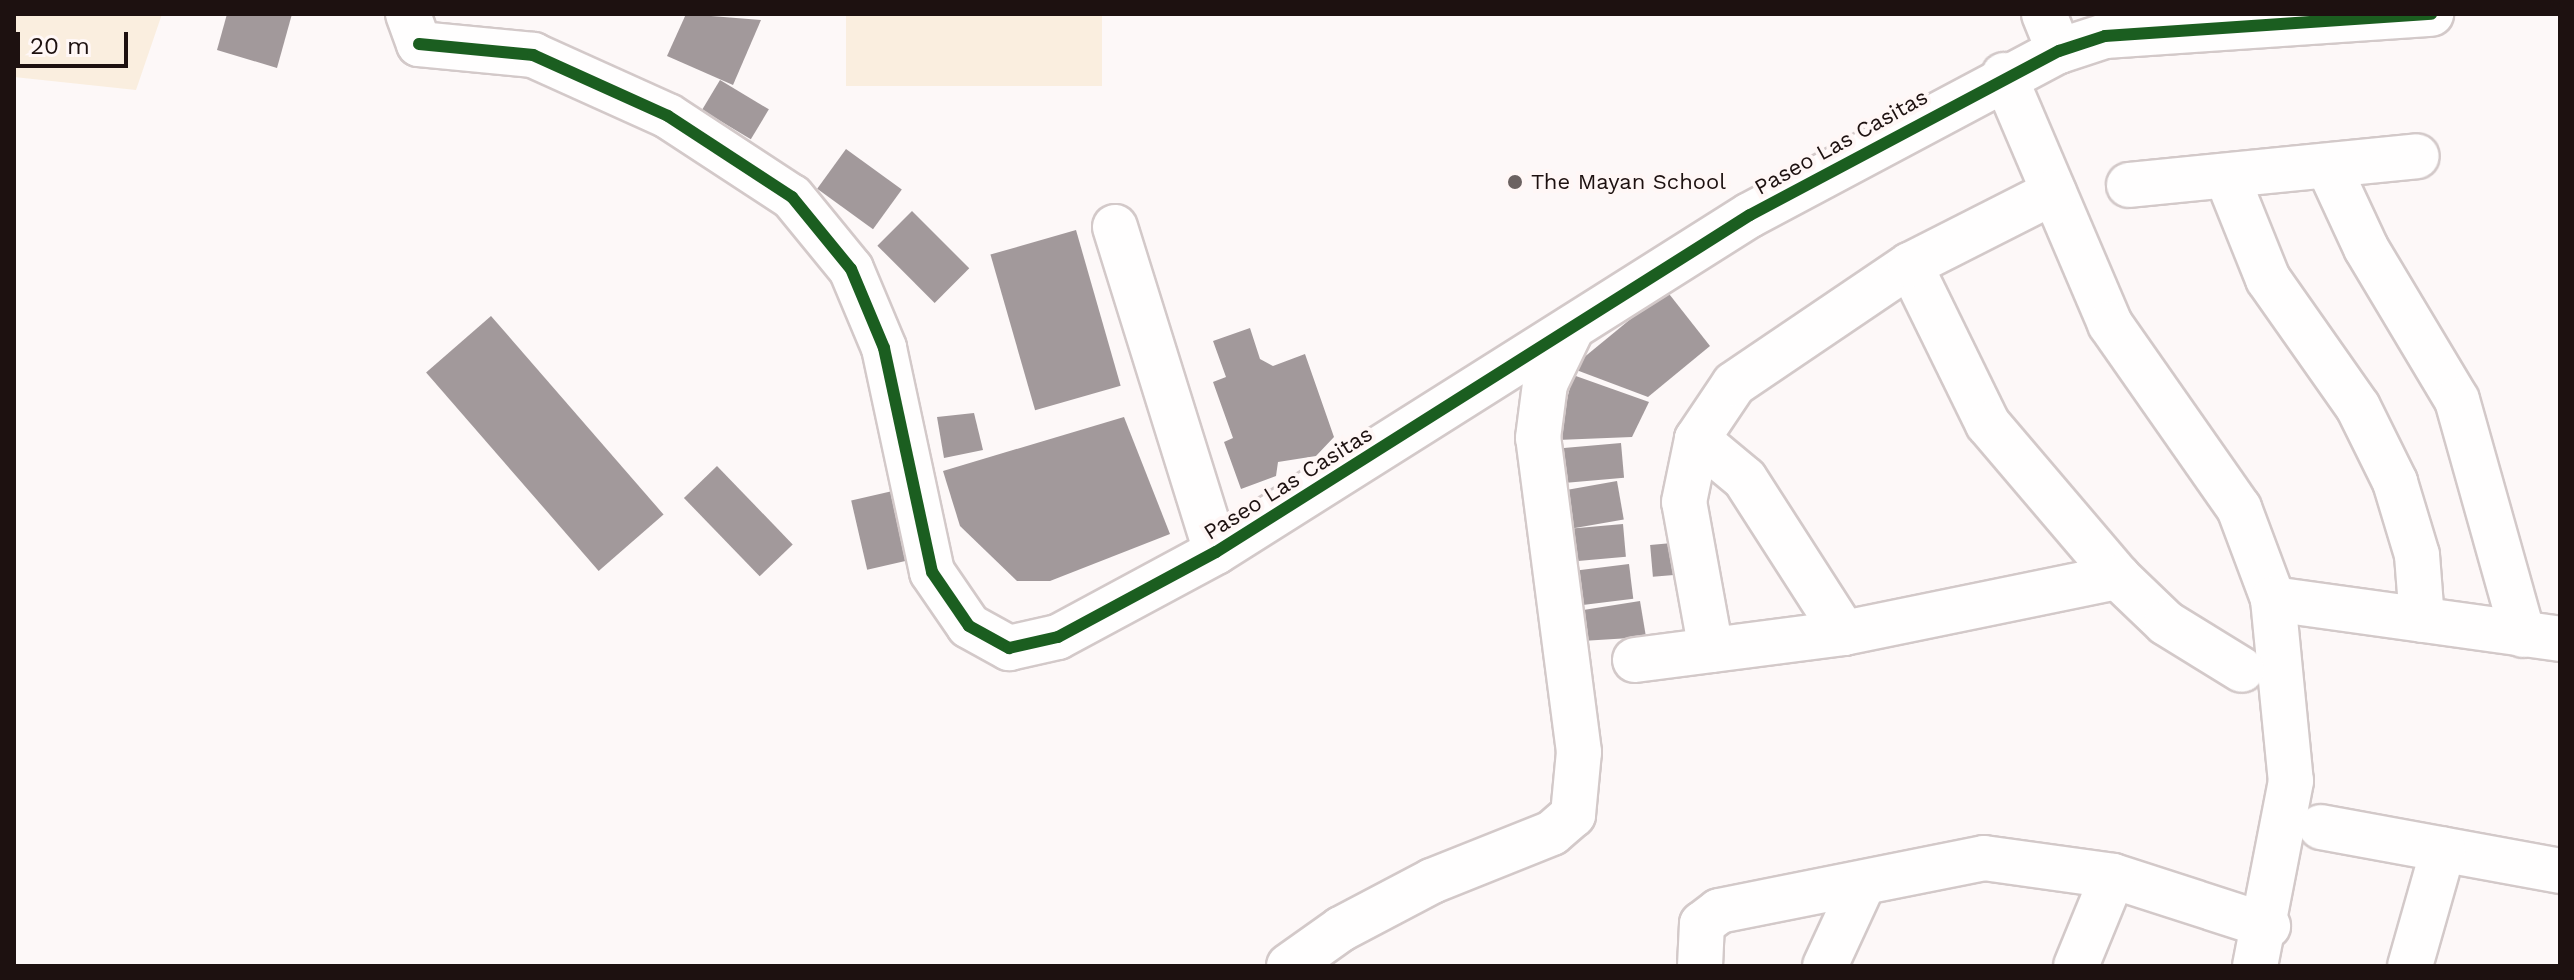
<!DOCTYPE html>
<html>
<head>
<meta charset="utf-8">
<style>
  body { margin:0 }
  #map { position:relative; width:2574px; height:980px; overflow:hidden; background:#fdf8f8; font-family:"Work Sans",sans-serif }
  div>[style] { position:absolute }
  .green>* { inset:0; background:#faeedf; transform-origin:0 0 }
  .building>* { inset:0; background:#a2999b; transform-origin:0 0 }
  .roads { filter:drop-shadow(2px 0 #d3c9c9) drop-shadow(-2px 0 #d3c9c9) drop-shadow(0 2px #d3c9c9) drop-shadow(0 -2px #d3c9c9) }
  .minor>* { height:44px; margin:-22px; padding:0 22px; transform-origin:22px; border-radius:22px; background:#fffefe }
  .cycleway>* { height:12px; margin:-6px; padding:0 6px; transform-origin:6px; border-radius:6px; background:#1b5e20 }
  .dots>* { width:22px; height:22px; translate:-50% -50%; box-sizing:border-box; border:4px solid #fff7f6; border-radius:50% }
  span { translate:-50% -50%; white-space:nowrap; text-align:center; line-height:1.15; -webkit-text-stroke:8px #fff7f6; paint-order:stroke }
  .street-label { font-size:22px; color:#1d1110 }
  .poi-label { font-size:22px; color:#1d1110 }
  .left { translate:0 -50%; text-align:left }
  .frame { position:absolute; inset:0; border:16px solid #1d1110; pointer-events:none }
  .scale { position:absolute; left:16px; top:32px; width:112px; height:36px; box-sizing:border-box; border:4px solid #1d1110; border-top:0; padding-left:10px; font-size:24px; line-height:28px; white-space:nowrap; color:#1d1110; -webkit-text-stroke:6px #fff7f6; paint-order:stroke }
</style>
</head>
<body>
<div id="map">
  <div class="green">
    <i style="clip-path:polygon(14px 14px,162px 14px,136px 90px,14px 77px)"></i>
    <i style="left:846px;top:14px;width:256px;height:72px"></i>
  </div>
  <div class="building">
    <i style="clip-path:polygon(227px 14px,292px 14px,277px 68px,217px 50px)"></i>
    <i style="clip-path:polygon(686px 14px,761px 20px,733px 85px,667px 56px)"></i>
    <i style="left:720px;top:80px;width:57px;height:35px;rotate:31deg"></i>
    <i style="left:846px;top:149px;width:69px;height:49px;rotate:36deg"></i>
    <i style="left:912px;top:211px;width:81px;height:49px;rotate:45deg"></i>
    <i style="left:1076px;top:230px;width:162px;height:89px;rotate:74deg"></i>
    <i style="clip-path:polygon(1666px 290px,1710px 346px,1648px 397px,1571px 368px)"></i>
    <i style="left:491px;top:316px;width:263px;height:86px;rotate:49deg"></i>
    <i style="clip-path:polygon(1250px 328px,1260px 359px,1273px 366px,1305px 354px,1334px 437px,1316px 456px,1278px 462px,1276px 476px,1241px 489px,1224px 442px,1233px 438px,1213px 382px,1226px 377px,1213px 341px)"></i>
    <i style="clip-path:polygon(1573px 375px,1649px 402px,1632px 437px,1557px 440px)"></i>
    <i style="clip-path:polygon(974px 413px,983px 450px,944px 458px,937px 417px)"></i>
    <i style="clip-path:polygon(1124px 417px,1170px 534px,1050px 581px,1017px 581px,960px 526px,943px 471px)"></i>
    <i style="left:1621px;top:443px;width:35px;height:66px;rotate:85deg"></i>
    <i style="left:717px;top:466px;width:109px;height:46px;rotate:46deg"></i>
    <i style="left:1617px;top:481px;width:39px;height:70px;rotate:80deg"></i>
    <i style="left:897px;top:490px;width:71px;height:47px;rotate:77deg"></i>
    <i style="left:1623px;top:524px;width:33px;height:65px;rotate:85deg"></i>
    <i style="left:1683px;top:542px;width:32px;height:33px;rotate:85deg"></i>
    <i style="left:1629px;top:564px;width:35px;height:61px;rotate:83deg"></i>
    <i style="clip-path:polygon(1640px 601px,1646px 637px,1582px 641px,1577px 611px)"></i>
  </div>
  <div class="roads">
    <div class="minor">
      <i style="left:408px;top:14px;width:32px;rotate:70deg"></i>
      <i style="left:419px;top:44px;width:115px;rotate:5.5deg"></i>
      <i style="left:533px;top:55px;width:148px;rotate:24.3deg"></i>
      <i style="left:668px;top:116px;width:148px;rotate:33.2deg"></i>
      <i style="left:792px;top:197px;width:93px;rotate:50.7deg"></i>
      <i style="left:851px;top:269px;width:86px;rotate:67.3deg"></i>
      <i style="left:884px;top:348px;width:229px;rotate:77.9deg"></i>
      <i style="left:932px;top:572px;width:65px;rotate:55.6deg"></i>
      <i style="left:969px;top:626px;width:46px;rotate:28.8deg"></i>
      <i style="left:1009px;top:648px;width:50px;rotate:-12.7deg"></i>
      <i style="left:1058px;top:637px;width:179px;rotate:-28.3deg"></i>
      <i style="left:1216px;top:552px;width:631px;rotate:-32.26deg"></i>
      <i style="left:1750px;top:215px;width:350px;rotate:-28deg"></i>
      <i style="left:2059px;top:51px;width:48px;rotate:-18.1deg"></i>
      <i style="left:2105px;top:36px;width:327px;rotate:-3.9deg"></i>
      <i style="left:2044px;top:14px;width:40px;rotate:68deg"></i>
      <i style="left:2004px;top:75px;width:271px;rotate:66.9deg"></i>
      <i style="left:2110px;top:324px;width:225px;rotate:55deg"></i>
      <i style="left:2239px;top:508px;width:97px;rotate:69.5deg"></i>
      <i style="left:2273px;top:599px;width:183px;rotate:84.4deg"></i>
      <i style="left:2291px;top:781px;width:188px;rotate:101deg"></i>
      <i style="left:2328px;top:166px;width:90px;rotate:65.1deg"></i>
      <i style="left:2366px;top:248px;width:177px;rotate:59.1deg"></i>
      <i style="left:2457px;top:400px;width:244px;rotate:74.3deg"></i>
      <i style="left:2227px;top:177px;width:110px;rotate:68.1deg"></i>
      <i style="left:2268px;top:279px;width:156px;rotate:54.9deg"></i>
      <i style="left:2358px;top:407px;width:84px;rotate:63.7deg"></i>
      <i style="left:2395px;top:482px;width:76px;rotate:73.2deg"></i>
      <i style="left:2417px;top:555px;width:65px;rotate:85.6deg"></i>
      <i style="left:2129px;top:185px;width:289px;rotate:-5.7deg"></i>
      <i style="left:1115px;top:227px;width:340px;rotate:72.7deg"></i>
      <i style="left:1910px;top:265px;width:177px;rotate:63.9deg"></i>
      <i style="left:1988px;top:424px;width:201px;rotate:49.6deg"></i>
      <i style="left:1697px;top:439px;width:62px;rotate:39.8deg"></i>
      <i style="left:1745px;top:479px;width:183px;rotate:57.3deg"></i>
      <i style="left:2273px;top:599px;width:290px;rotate:7.9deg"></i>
      <i style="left:1711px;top:650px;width:150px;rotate:-100.3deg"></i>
      <i style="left:1684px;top:502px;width:64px;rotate:-78.3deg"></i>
      <i style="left:1697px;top:439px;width:66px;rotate:-56.1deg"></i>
      <i style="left:1734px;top:384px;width:212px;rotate:-34.1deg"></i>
      <i style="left:1910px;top:265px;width:161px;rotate:-26.9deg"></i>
      <i style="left:1635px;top:660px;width:211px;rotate:-7.4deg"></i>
      <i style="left:1844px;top:633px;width:280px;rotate:-11.6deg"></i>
      <i style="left:2118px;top:577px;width:66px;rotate:43.8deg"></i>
      <i style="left:2166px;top:623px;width:89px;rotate:31.7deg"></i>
      <i style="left:2321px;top:827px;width:243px;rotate:10.4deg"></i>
      <i style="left:1289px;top:966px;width:64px;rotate:-35.4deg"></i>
      <i style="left:1341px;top:929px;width:103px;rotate:-27.8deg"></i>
      <i style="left:1432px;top:881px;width:129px;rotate:-21.8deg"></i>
      <i style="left:1552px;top:833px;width:28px;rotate:-41deg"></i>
      <i style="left:1573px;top:815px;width:63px;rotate:-84.6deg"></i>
      <i style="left:1579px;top:752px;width:317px;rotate:-97.4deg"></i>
      <i style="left:1538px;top:438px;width:54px;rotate:-82.6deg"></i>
      <i style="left:1545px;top:384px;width:62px;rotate:-64.3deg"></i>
      <i style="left:1700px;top:966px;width:42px;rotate:-87.3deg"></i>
      <i style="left:1702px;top:924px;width:21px;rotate:-37deg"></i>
      <i style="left:1719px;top:911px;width:270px;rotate:-11.3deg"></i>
      <i style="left:1984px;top:858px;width:130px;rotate:7.9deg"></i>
      <i style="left:2113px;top:876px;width:163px;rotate:17.9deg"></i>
      <i style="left:1825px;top:966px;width:88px;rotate:-65.2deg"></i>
      <i style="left:2076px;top:966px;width:97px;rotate:-67.7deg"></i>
      <i style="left:2410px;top:966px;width:121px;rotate:-74.1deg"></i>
    </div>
  </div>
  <div class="cycleway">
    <i style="left:419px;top:44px;width:115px;rotate:5.5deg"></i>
    <i style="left:533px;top:55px;width:148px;rotate:24.3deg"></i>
    <i style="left:668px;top:116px;width:148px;rotate:33.2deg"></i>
    <i style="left:792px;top:197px;width:93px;rotate:50.7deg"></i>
    <i style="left:851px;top:269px;width:86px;rotate:67.3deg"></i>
    <i style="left:884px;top:348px;width:229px;rotate:77.9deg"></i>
    <i style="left:932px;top:572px;width:65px;rotate:55.6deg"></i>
    <i style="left:969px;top:626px;width:46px;rotate:28.8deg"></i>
    <i style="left:1009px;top:648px;width:50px;rotate:-12.7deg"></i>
    <i style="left:1058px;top:637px;width:179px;rotate:-28.3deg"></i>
    <i style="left:1216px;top:552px;width:631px;rotate:-32.26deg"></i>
    <i style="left:1750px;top:215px;width:350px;rotate:-28deg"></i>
    <i style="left:2059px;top:51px;width:48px;rotate:-18.1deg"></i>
    <i style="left:2105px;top:36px;width:327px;rotate:-3.9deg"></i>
  </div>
  <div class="dots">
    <i style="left:1515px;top:182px;background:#6b6261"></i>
  </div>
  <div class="street-label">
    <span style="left:1841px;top:142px;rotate:-29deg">Paseo Las Casitas</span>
    <span style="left:1288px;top:483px;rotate:-32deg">Paseo Las Casitas</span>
  </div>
  <div class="poi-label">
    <span class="left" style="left:1531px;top:182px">The Mayan School</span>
  </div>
  <div class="frame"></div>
  <div class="scale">20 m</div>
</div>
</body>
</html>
